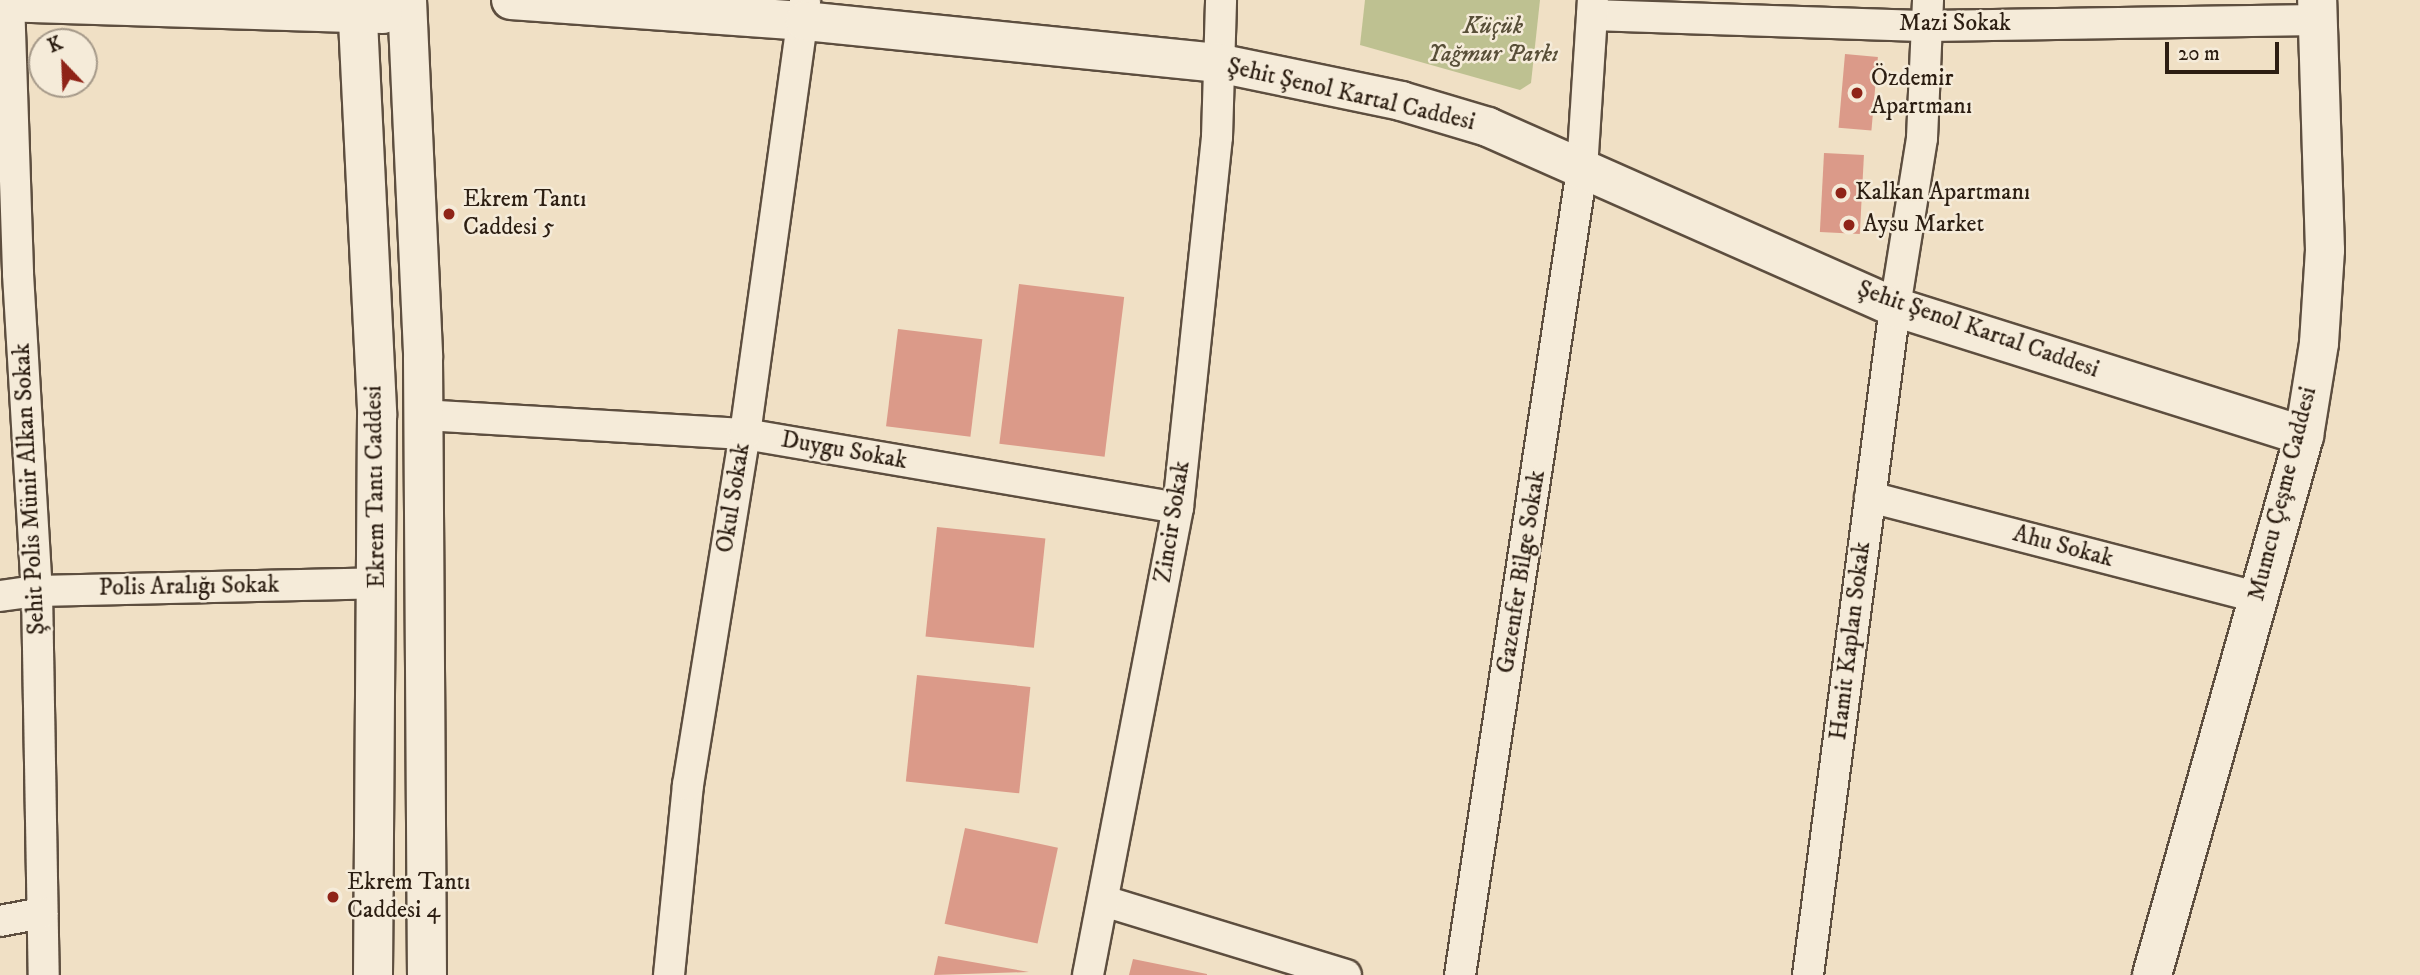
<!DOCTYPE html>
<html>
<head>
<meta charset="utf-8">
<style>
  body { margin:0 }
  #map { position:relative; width:2420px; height:975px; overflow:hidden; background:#f0e0c5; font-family:"IM FELL DW Pica",serif }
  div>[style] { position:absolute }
  .green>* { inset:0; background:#bec191 }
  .building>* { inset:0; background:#db9a89; transform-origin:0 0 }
  .roads { filter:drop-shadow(2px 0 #5d4e3f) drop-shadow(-2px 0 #5d4e3f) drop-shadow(0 2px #5d4e3f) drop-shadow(0 -2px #5d4e3f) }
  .minor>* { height:30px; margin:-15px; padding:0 15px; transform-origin:15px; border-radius:15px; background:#f5ebd9 }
  .tertiary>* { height:38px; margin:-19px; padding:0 19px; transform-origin:19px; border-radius:19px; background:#f5ebd9 }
  .dots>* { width:19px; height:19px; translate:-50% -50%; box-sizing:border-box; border:4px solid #f5ebd9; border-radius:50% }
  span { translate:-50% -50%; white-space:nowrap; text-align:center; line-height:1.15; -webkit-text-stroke:5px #f5ebd9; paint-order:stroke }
  .street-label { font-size:24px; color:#2c1e12 }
  .park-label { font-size:24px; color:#584f38; font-style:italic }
  .poi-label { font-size:24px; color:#2c1e12 }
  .left { translate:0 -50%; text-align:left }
  .north { position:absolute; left:28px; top:28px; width:70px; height:70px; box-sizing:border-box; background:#f5ebd9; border:2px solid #a59989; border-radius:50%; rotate:337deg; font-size:19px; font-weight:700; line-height:28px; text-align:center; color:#2c1e12 }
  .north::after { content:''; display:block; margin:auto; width:24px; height:32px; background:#8f2418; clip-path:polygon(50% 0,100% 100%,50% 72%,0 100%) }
  .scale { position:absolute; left:2165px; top:42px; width:114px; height:32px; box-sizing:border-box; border:4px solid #2c1e12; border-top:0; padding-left:9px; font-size:21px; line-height:24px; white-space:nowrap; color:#2c1e12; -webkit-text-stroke:5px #f5ebd9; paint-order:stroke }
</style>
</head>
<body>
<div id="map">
  <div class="green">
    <i style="clip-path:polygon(1365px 0,1540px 0,1531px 83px,1520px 90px,1360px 45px)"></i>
  </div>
  <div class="building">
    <i style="left:1845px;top:54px;width:33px;height:74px;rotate:5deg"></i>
    <i style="left:1824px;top:153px;width:40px;height:79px;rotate:3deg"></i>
    <i style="left:1019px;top:284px;width:106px;height:161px;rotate:7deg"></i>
    <i style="left:898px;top:329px;width:85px;height:98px;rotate:7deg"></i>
    <i style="left:937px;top:527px;width:109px;height:110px;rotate:6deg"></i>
    <i style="left:917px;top:675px;width:114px;height:107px;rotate:6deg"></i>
    <i style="left:965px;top:828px;width:95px;height:98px;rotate:12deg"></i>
    <i style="clip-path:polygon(938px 956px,1029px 972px,934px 975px)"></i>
    <i style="clip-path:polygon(1133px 959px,1207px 974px,1207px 975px,1129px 975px)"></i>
  </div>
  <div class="roads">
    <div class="minor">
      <i style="left:9px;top:0;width:274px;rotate:88.1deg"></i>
      <i style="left:18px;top:274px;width:318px;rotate:86.6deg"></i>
      <i style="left:37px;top:591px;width:384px;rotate:89deg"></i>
      <i style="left:1592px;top:15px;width:337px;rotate:1.9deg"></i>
      <i style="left:1929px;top:26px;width:389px;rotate:-0.9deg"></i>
      <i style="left:423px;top:415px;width:323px;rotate:3.4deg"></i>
      <i style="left:745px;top:434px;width:439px;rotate:9.7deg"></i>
      <i style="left:1870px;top:497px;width:400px;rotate:14.5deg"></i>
      <i style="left:0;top:596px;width:37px;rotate:-8deg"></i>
      <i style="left:37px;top:591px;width:341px;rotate:-1.3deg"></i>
      <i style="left:1104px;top:901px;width:253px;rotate:17deg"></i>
      <i style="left:0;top:921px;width:43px;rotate:-10.8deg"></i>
      <i style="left:669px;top:975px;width:191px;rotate:-84.3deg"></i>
      <i style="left:688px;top:785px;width:356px;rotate:-80.8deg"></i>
      <i style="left:745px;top:434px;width:438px;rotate:-82.1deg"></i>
      <i style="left:1088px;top:975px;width:476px;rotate:-79.1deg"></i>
      <i style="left:1178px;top:508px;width:373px;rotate:-84deg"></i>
      <i style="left:1217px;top:137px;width:137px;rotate:-88.3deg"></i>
      <i style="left:1460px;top:975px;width:815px;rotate:-81.39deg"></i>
      <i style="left:1582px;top:169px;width:169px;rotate:-86.3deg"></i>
      <i style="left:1808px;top:975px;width:674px;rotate:-82.58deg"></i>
      <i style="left:1895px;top:307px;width:171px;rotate:-80.9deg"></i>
      <i style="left:1922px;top:138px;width:138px;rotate:-87.5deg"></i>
    </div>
    <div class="tertiary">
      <i style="left:357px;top:0;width:416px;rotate:87.2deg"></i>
      <i style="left:377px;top:416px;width:559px;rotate:90.41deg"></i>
      <i style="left:407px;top:0;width:358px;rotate:87.4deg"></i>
      <i style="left:423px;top:358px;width:617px;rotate:89.63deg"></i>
      <i style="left:511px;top:0;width:295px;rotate:4.1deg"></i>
      <i style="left:805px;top:21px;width:415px;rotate:5.8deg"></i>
      <i style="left:1218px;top:63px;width:187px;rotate:11.7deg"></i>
      <i style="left:1401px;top:101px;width:91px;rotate:16.6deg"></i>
      <i style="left:1488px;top:127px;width:445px;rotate:23.9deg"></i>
      <i style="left:1895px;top:307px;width:429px;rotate:17.5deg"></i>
      <i style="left:0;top:2px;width:383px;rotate:1.8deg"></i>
      <i style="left:2152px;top:975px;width:560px;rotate:-74.25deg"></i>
      <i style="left:2304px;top:436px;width:94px;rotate:-80.8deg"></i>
      <i style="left:2319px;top:343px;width:93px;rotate:-86.3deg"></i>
      <i style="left:2325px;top:250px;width:250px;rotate:-91.8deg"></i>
    </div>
  </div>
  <div class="dots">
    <i style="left:1857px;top:93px;background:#8f2418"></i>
    <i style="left:1841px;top:193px;background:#8f2418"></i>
    <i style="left:449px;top:214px;background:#8f2418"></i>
    <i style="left:1849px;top:225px;background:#8f2418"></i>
    <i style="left:333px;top:897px;background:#8f2418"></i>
  </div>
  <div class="street-label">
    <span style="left:1955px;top:24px">Mazi Sokak</span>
    <span style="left:1351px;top:95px;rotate:13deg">Şehit Şenol Kartal Caddesi</span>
    <span style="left:1978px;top:330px;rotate:19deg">Şehit Şenol Kartal Caddesi</span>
    <span style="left:844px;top:451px;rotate:10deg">Duygu Sokak</span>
    <span style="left:376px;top:487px;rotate:-91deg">Ekrem Tantı Caddesi</span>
    <span style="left:30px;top:489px;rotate:-93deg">Şehit Polis Münir Alkan Sokak</span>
    <span style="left:2283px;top:494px;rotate:-76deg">Mumcu Çeşme Caddesi</span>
    <span style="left:734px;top:498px;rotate:-81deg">Okul Sokak</span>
    <span style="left:1173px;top:522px;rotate:-81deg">Zincir Sokak</span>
    <span style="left:2063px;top:547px;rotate:15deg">Ahu Sokak</span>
    <span style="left:1522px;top:572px;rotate:-81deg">Gazenfer Bilge Sokak</span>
    <span style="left:189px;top:587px;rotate:-1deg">Polis Aralığı Sokak</span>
    <span style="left:1851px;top:641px;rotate:-83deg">Hamit Kaplan Sokak</span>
  </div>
  <div class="park-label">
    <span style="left:1493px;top:41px">Küçük<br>Yağmur Parkı</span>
  </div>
  <div class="poi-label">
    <span class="left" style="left:1871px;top:93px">Özdemir<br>Apartmanı</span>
    <span class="left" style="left:1855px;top:193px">Kalkan Apartmanı</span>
    <span class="left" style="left:463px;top:214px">Ekrem Tantı<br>Caddesi 5</span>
    <span class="left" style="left:1863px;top:225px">Aysu Market</span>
    <span class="left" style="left:347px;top:897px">Ekrem Tantı<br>Caddesi 4</span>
  </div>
  <div class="north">K</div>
  <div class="scale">20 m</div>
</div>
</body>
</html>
